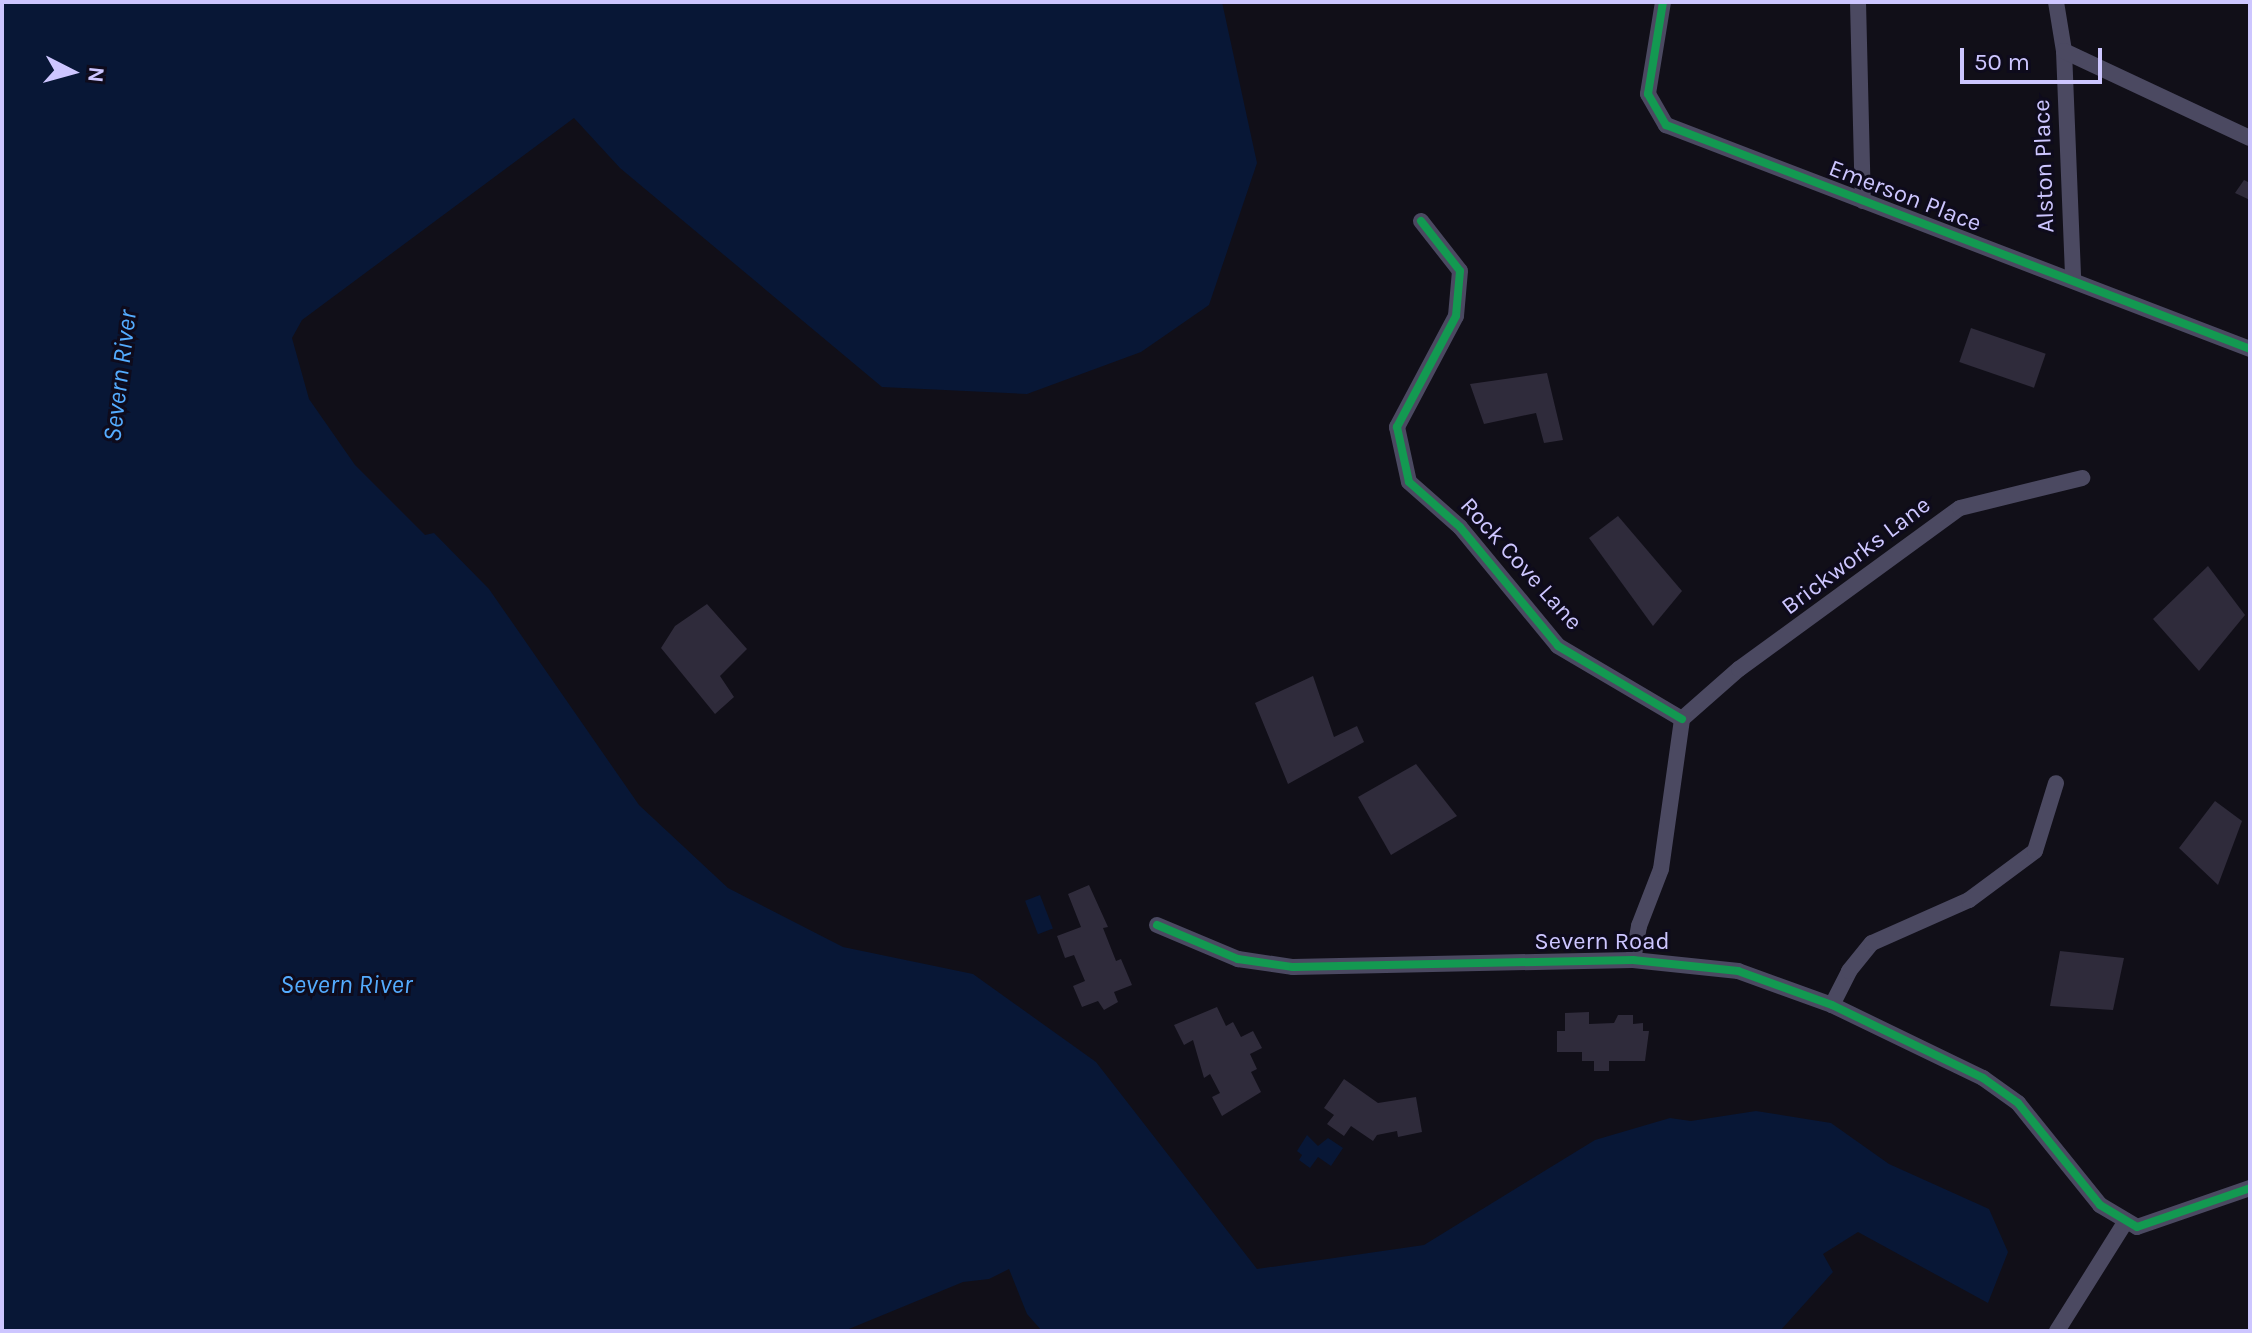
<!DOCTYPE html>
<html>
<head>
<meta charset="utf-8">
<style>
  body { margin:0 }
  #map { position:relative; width:2252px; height:1333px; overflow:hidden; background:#110f18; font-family:Karla,sans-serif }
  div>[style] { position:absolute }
  .water>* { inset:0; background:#081736; transform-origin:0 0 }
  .building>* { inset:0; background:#2f2b3b; transform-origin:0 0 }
  .street>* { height:16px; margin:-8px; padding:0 8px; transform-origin:8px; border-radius:8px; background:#4b4961 }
  .cycleway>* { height:8px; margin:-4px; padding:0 4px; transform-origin:4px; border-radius:4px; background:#139951 }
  span { translate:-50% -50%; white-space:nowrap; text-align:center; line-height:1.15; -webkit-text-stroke:6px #0e0b1c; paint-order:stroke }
  .street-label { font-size:24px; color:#cdc6ff }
  .water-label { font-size:26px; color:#54acff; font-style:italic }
  .frame { position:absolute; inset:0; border:4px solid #cdc6ff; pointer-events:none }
  .north { position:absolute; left:32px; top:32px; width:80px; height:80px; -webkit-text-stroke:6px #0e0b1c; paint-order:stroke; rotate:96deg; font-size:22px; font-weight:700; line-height:32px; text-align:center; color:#cdc6ff }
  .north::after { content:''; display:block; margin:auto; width:28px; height:36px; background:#cdc6ff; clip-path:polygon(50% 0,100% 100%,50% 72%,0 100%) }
  .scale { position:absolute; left:1960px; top:48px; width:142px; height:36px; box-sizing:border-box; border:4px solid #cdc6ff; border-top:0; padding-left:10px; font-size:24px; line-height:28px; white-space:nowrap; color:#cdc6ff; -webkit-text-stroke:6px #0e0b1c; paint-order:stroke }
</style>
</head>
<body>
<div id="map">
  <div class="water">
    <i style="clip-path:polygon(2px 2px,1222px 2px,1257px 163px,1209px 305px,1141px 352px,1027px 394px,882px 387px,620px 168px,574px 118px,302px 320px,292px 338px,309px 399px,355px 465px,425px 535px,434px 533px,489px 589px,639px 805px,728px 888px,843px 947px,973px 974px,1096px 1062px,1257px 1269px,1424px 1245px,1595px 1140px,1670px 1118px,1691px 1121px,1756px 1111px,1831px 1123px,1889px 1164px,1989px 1209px,2008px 1252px,1988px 1303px,1858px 1232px,1823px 1254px,1833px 1272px,1780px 1331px,1042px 1331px,1027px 1314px,1009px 1269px,989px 1279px,963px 1282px,844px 1331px,2px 1331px)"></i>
    <i style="left:1040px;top:895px;width:36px;height:16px;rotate:69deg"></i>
    <i style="clip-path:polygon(1307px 1135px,1318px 1146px,1328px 1138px,1343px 1148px,1331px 1166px,1318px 1157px,1310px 1168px,1299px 1160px,1302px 1155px,1297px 1151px)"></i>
  </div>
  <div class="building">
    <i style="clip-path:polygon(2244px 180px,2250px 183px,2250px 200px,2235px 193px)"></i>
    <i style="left:1971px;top:328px;width:79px;height:36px;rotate:19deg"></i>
    <i style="clip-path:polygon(1547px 373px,1563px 440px,1544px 443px,1536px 413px,1484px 424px,1470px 384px)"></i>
    <i style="clip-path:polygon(1618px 516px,1682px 591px,1653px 626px,1589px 538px)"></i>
    <i style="clip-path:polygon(2208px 566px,2245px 615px,2199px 671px,2153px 619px)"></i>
    <i style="clip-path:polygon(707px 604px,747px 649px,720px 676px,734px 697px,715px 714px,661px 648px,675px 626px)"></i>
    <i style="clip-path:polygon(1313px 676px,1334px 737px,1357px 726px,1364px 742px,1288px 784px,1255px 703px)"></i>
    <i style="clip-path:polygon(1416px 764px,1457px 816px,1391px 855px,1358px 797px)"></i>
    <i style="clip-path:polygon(2215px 801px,2242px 821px,2218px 885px,2179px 848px)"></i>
    <i style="clip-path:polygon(1089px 885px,1108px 927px,1103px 928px,1116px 961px,1121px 959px,1132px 985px,1114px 992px,1118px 1002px,1104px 1010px,1098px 1001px,1082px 1007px,1073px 986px,1085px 981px,1074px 955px,1065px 958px,1057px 936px,1081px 927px,1068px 894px)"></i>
    <i style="clip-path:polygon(2060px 951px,2124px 958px,2113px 1010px,2050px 1006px)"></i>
    <i style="clip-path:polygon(1217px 1007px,1226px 1026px,1233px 1022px,1241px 1037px,1253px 1031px,1262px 1048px,1250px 1054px,1257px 1069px,1251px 1072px,1261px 1092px,1222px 1116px,1212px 1097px,1220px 1093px,1210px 1074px,1204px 1078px,1193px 1040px,1184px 1045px,1174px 1025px)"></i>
    <i style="clip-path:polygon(1589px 1012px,1589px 1024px,1614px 1023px,1618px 1015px,1633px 1015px,1633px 1024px,1643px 1023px,1643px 1031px,1649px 1031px,1645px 1061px,1609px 1061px,1609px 1071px,1594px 1071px,1594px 1061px,1582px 1061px,1582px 1052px,1557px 1052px,1557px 1031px,1565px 1031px,1565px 1013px)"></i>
    <i style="clip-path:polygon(1344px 1079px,1378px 1103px,1416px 1097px,1422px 1132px,1398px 1137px,1397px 1131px,1377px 1135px,1373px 1141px,1351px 1126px,1344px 1136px,1327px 1124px,1334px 1115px,1324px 1108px)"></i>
  </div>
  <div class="street">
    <i style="left:1663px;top:2px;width:93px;rotate:99.3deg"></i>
    <i style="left:1648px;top:94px;width:36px;rotate:60deg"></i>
    <i style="left:1666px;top:125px;width:625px;rotate:20.98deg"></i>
    <i style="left:1858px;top:2px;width:199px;rotate:88.6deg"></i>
    <i style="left:2056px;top:2px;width:50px;rotate:80.7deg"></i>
    <i style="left:2064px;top:51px;width:229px;rotate:87.7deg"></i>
    <i style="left:2064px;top:51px;width:205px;rotate:25.1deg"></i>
    <i style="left:1421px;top:221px;width:63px;rotate:52deg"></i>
    <i style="left:1460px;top:271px;width:45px;rotate:95.1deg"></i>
    <i style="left:1456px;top:316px;width:126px;rotate:118deg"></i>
    <i style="left:1397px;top:427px;width:56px;rotate:77.7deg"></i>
    <i style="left:1409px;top:482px;width:68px;rotate:41.4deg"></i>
    <i style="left:1460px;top:527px;width:154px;rotate:50.5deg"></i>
    <i style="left:1558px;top:646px;width:144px;rotate:30.5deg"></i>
    <i style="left:1682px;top:719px;width:76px;rotate:-41.3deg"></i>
    <i style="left:1739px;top:669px;width:273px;rotate:-36.1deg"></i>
    <i style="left:1960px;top:508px;width:126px;rotate:-13.8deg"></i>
    <i style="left:1157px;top:925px;width:88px;rotate:22.8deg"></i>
    <i style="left:1238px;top:959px;width:56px;rotate:8.3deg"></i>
    <i style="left:1293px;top:967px;width:340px;rotate:-1.2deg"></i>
    <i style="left:1633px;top:960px;width:106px;rotate:6deg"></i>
    <i style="left:1738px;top:971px;width:100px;rotate:19.9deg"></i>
    <i style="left:1832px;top:1005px;width:168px;rotate:25.8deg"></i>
    <i style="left:1983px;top:1078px;width:43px;rotate:35.5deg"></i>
    <i style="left:2018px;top:1103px;width:131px;rotate:51.2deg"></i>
    <i style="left:2100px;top:1205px;width:43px;rotate:30.7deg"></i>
    <i style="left:2137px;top:1227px;width:120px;rotate:-19deg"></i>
    <i style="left:1633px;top:960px;width:35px;rotate:-80deg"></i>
    <i style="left:1639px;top:926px;width:61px;rotate:-68.9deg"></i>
    <i style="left:1661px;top:869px;width:151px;rotate:-82deg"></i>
    <i style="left:1832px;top:1005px;width:38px;rotate:-63deg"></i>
    <i style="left:1849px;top:971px;width:36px;rotate:-51deg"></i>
    <i style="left:1872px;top:943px;width:106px;rotate:-23.9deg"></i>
    <i style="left:1969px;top:900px;width:82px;rotate:-36.6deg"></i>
    <i style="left:2035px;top:851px;width:71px;rotate:-72.8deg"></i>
    <i style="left:2057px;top:1331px;width:130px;rotate:-57.9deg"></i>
  </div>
  <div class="cycleway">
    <i style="left:1663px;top:2px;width:93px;rotate:99.3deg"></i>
    <i style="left:1648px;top:94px;width:36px;rotate:60deg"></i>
    <i style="left:1666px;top:125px;width:625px;rotate:20.98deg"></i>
    <i style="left:1421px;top:221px;width:63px;rotate:52deg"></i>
    <i style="left:1460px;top:271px;width:45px;rotate:95.1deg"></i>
    <i style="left:1456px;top:316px;width:126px;rotate:118deg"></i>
    <i style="left:1397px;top:427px;width:56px;rotate:77.7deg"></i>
    <i style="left:1409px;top:482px;width:68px;rotate:41.4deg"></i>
    <i style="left:1460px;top:527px;width:154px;rotate:50.5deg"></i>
    <i style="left:1558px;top:646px;width:144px;rotate:30.5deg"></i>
    <i style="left:1157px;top:925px;width:88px;rotate:22.8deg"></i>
    <i style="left:1238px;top:959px;width:56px;rotate:8.3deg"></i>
    <i style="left:1293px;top:967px;width:340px;rotate:-1.2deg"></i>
    <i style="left:1633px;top:960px;width:106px;rotate:6deg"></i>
    <i style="left:1738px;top:971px;width:100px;rotate:19.9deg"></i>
    <i style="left:1832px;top:1005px;width:168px;rotate:25.8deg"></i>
    <i style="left:1983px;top:1078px;width:43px;rotate:35.5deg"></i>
    <i style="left:2018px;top:1103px;width:131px;rotate:51.2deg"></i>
    <i style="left:2100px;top:1205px;width:43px;rotate:30.7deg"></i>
    <i style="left:2137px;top:1227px;width:120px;rotate:-19deg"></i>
  </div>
  <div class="street-label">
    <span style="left:2044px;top:166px;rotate:-92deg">Alston Place</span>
    <span style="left:1905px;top:196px;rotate:21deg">Emerson Place</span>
    <span style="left:1856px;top:556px;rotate:-37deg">Brickworks Lane</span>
    <span style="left:1521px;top:564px;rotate:48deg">Rock Cove Lane</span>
    <span style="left:1602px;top:942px">Severn Road</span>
  </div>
  <div class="water-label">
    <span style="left:120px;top:376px;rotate:-83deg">Severn River</span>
    <span style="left:346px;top:985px">Severn River</span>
  </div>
  <div class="frame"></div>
  <div class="north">N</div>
  <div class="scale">50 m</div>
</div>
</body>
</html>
